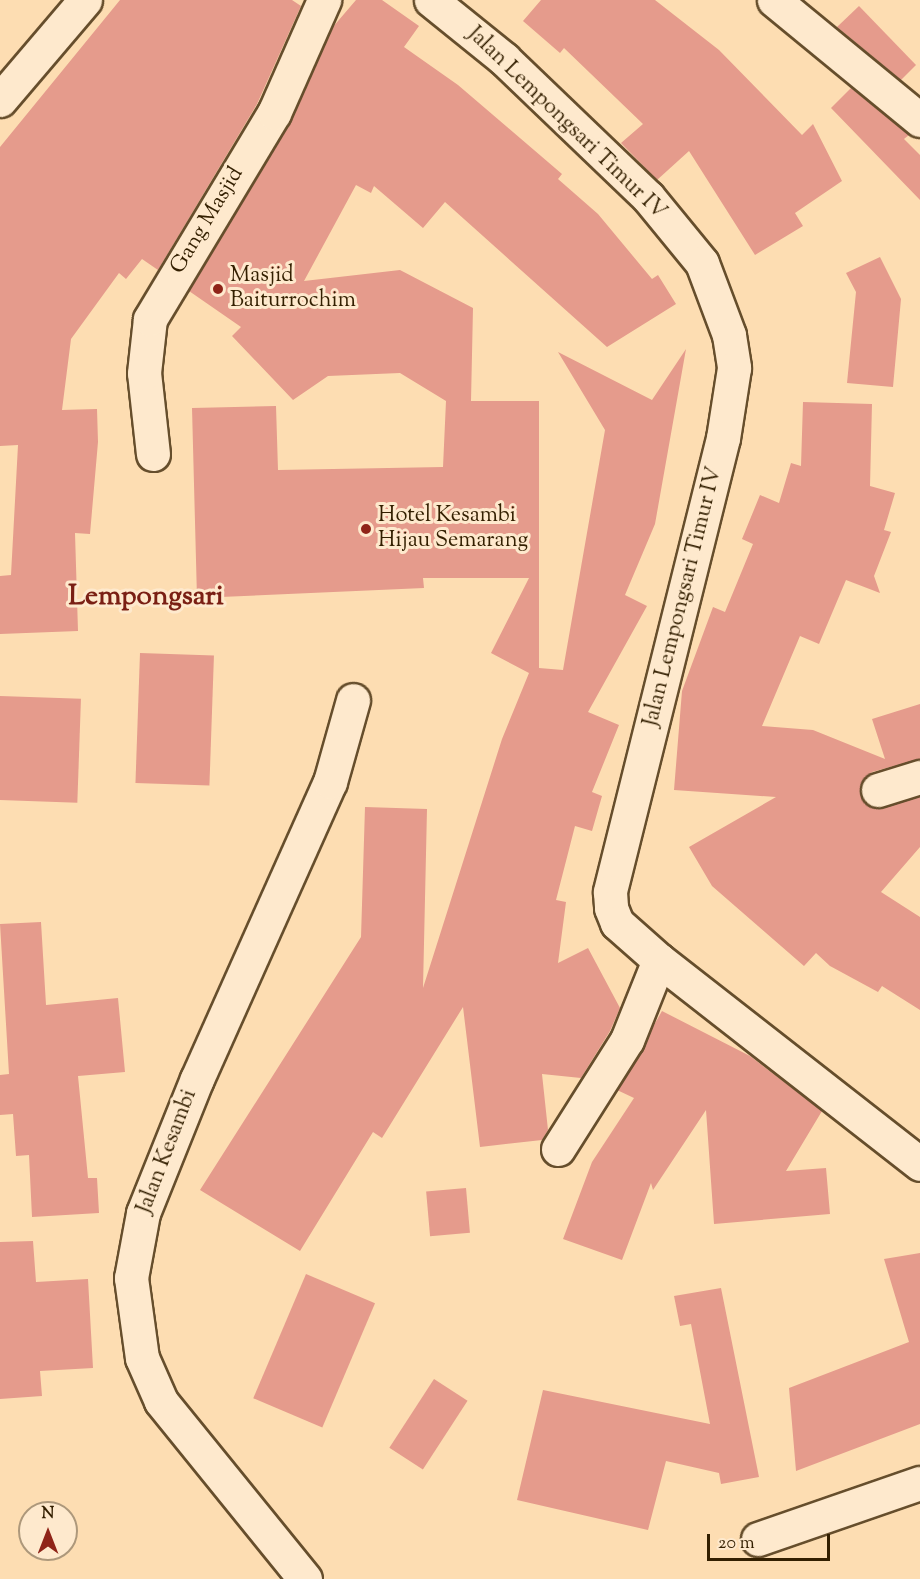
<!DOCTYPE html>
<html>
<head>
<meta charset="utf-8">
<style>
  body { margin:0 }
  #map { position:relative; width:920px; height:1579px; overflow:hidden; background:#fdddb2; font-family:"Sorts Mill Goudy",serif }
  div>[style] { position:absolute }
  .building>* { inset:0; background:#e59b8c; transform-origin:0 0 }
  .roads { filter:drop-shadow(2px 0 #664e2c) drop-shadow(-2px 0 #664e2c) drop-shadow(0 2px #664e2c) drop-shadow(0 -2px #664e2c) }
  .minor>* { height:33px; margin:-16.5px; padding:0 16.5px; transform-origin:16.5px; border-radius:16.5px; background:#fee9cd }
  .dots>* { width:16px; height:16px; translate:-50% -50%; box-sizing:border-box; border:3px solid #fee9cd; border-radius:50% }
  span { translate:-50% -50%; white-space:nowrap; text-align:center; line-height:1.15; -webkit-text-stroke:6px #fee9cd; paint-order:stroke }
  .street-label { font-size:22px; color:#331f00 }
  .poi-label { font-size:22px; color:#331f00 }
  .left { translate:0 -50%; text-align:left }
  .district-label { font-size:28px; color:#7a1f14; font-weight:700 }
  .north { position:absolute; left:18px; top:1501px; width:60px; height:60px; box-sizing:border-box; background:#fee9cd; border:2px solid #ad987b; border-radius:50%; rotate:0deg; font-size:16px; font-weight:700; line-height:24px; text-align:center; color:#331f00 }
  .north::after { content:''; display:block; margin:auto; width:21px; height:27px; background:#8f2418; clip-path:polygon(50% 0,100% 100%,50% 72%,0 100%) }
  .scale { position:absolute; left:707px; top:1534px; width:123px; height:27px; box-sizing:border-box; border:3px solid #331f00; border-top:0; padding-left:8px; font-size:18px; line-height:21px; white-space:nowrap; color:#331f00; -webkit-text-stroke:4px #fee9cd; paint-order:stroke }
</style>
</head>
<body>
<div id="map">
  <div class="building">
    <i style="clip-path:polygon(120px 0,292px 0,301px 6px,257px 104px,158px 270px,142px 259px,126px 279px,119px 273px,71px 339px,62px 410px,97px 409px,98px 442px,90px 534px,75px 533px,78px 631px,0 634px,0 576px,11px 575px,18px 445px,0 446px,0 147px)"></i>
    <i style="clip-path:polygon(356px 0,382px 0,419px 26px,404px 47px,458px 85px,562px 174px,558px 179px,598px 214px,652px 279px,658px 275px,676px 304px,607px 347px,445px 202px,423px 228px,374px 186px,371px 193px,356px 185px,304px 281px,400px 270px,473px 308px,471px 401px,539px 401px,539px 668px,563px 670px,605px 430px,558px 352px,652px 400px,686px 349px,655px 524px,625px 595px,647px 606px,588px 712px,619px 725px,592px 792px,602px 796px,592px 831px,575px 826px,556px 900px,566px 902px,558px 963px,588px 948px,620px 1008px,610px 1031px,581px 1078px,542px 1074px,548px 1130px,542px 1140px,480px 1147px,463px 1007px,382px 1138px,373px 1132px,300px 1251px,200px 1190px,361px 937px,365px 807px,427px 809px,423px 988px,502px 739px,529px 673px,491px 653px,529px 578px,423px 578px,424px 588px,197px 598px,192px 408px,276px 406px,278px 470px,443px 467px,446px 401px,400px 373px,328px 376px,293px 400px,232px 336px,241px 327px,189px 291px,290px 123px,332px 28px)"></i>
    <i style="clip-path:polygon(541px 0,655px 0,719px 50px,802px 135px,813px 124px,842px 181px,795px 213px,803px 226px,755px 255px,689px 151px,657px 180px,621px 143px,643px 124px,564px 48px,560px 53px,523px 21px)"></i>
    <i style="clip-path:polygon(859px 6px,916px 65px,901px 80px,837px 27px)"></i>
    <i style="clip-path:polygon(851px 88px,909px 135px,904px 139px,920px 155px,920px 200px,831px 108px)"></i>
    <i style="clip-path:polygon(880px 257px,901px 299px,893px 387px,847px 383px,856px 292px,846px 273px)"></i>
    <i style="clip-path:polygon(803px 402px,872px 404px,870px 486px,895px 493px,884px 530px,891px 532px,874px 576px,880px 593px,846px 580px,819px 644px,800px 636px,762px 726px,813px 730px,885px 759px,872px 719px,920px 704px,920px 759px,872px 772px,860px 786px,865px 803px,874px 808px,920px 797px,920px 847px,881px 892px,920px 917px,920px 1010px,882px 986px,878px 992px,830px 966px,816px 953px,804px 966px,712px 886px,689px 847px,776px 797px,674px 790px,682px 691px,713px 607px,725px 612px,753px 544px,742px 539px,760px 495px,779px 503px,791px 463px,801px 466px)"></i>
    <i style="left:140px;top:653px;width:74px;height:130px;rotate:2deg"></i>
    <i style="left:0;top:696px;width:81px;height:104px;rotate:2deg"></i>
    <i style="clip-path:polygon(41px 922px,46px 1005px,118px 998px,125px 1072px,78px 1076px,88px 1178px,97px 1178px,99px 1213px,32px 1217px,29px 1155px,16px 1156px,13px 1114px,0 1115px,0 1075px,9px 1074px,0 924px)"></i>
    <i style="clip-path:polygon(662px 1011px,750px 1056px,822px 1111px,786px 1171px,826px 1168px,830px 1214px,714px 1224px,706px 1110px,653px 1190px,651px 1183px,622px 1260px,563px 1239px,592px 1162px,634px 1098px,617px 1090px)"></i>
    <i style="left:466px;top:1188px;width:45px;height:40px;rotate:85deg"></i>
    <i style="clip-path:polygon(33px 1241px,36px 1282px,88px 1279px,93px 1368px,40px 1371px,42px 1396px,0 1399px,0 1242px)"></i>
    <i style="clip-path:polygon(920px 1253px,920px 1424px,796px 1471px,789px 1388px,909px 1342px,884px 1259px)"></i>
    <i style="left:306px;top:1274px;width:75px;height:135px;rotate:23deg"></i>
    <i style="clip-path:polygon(721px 1288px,759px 1477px,721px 1484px,719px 1473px,666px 1461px,648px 1530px,517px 1500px,543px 1390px,710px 1424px,691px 1324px,680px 1326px,674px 1296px)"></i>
    <i style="left:434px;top:1379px;width:40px;height:82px;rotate:33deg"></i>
  </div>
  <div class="roads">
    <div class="minor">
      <i style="left:431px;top:0;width:94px;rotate:38.9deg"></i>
      <i style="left:504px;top:59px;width:199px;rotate:43.8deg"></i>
      <i style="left:648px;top:197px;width:85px;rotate:50.7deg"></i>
      <i style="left:702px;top:263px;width:77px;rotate:69.4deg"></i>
      <i style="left:729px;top:335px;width:33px;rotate:81deg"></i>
      <i style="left:734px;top:368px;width:71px;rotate:98.9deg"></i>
      <i style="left:723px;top:438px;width:468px;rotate:104deg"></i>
      <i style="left:610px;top:892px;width:16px;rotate:86deg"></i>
      <i style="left:611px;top:908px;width:16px;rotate:68deg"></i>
      <i style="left:617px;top:923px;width:56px;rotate:41.4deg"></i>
      <i style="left:659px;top:960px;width:331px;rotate:38deg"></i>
      <i style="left:774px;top:0;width:189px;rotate:39.4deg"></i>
      <i style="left:0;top:100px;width:131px;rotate:-49.6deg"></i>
      <i style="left:153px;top:454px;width:81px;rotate:-96.3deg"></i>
      <i style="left:144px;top:373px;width:54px;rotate:-83.7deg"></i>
      <i style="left:150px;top:319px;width:240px;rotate:-59deg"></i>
      <i style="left:274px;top:113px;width:124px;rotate:-66.1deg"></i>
      <i style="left:878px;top:790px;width:44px;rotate:-17.2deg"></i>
      <i style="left:558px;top:1149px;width:129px;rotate:-57.7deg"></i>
      <i style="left:627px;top:1040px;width:86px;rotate:-68.2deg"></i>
      <i style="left:758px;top:1539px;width:171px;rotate:-19.1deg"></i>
      <i style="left:305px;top:1579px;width:229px;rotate:-129deg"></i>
      <i style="left:161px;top:1401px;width:47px;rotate:-113.8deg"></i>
      <i style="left:142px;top:1358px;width:81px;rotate:-97.8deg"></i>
      <i style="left:131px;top:1278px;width:66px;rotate:-79.5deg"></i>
      <i style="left:143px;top:1213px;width:144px;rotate:-68.1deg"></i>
      <i style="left:197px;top:1079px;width:325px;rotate:-65.9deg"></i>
      <i style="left:330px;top:782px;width:85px;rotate:-74.3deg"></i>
    </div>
  </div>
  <div class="dots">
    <i style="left:218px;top:289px;background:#8f2418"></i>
    <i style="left:366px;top:529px;background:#8f2418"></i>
  </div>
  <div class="street-label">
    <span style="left:566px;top:124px;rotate:44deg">Jalan Lempongsari Timur IV</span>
    <span style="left:208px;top:221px;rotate:-59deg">Gang Masjid</span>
    <span style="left:684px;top:597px;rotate:-76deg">Jalan Lempongsari Timur IV</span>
    <span style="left:168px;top:1152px;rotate:-69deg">Jalan Kesambi</span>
  </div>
  <div class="poi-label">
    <span class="left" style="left:230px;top:289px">Masjid<br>Baiturrochim</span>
    <span class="left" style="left:378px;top:529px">Hotel Kesambi<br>Hijau Semarang</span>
  </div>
  <div class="district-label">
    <span style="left:146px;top:597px">Lempongsari</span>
  </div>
  <div class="north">N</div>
  <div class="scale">20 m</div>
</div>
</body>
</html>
